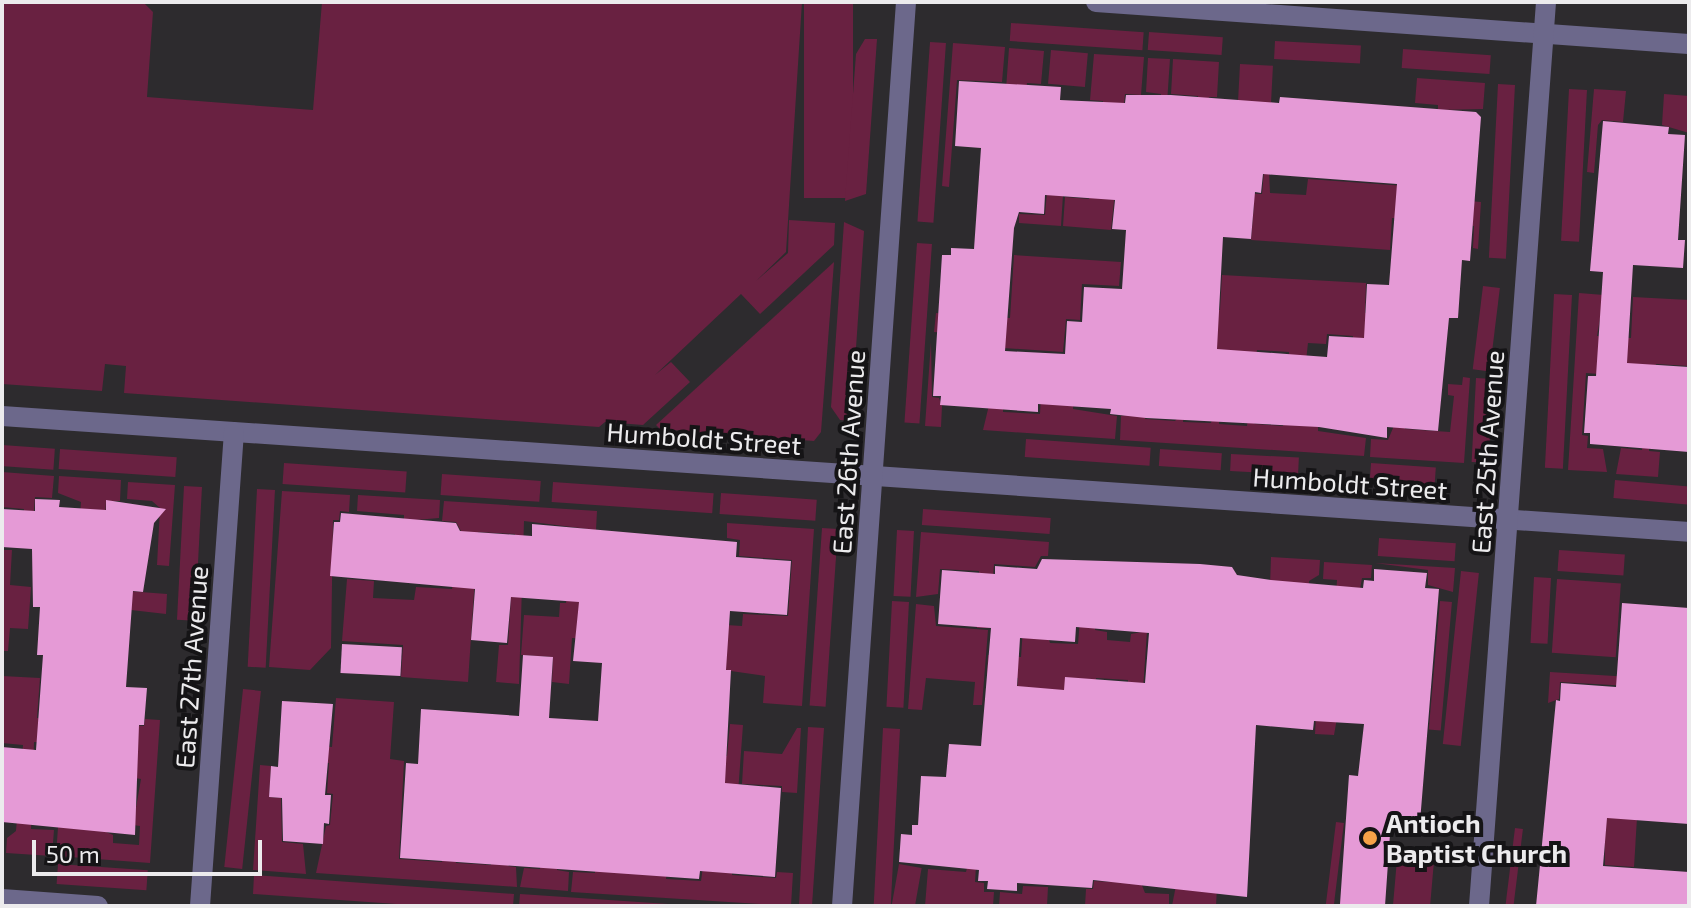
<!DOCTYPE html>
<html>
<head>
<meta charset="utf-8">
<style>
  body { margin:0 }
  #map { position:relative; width:1691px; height:908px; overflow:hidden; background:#2d2b2e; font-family:"Exo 2",sans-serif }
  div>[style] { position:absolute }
  .green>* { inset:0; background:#692141; transform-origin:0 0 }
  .building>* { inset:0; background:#e59ad6; transform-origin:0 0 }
  .minor>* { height:20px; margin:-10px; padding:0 10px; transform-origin:10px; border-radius:10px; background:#6c688b }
  .dots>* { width:22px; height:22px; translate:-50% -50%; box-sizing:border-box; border:4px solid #151416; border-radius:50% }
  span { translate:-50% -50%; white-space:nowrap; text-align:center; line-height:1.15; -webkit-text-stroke:8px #151416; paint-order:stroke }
  .street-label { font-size:26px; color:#ecebed }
  .poi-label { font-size:26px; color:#ecebed; font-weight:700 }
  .left { translate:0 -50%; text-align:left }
  .frame { position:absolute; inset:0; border:4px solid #ecebed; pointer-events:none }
  .scale { position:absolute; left:32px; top:840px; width:230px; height:36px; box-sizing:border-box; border:4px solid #ecebed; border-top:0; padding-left:10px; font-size:24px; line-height:28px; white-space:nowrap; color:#ecebed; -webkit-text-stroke:6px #151416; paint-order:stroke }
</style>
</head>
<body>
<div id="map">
  <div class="green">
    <i style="clip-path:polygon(2px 2px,143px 2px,153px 12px,147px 97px,313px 110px,322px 2px,802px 2px,786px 252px,756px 281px,788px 253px,789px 220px,835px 223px,834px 245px,760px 314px,741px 294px,655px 375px,671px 362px,690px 382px,643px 425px,605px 422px,599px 427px,124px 393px,126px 366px,105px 364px,102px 391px,2px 384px)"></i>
    <i style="left:804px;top:2px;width:49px;height:196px"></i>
    <i style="left:1011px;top:23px;width:133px;height:18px;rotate:4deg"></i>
    <i style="left:1149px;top:32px;width:74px;height:18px;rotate:4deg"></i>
    <i style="clip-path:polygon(865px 39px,877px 39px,866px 194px,845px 201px,856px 54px)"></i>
    <i style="left:1275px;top:41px;width:86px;height:18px;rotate:3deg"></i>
    <i style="left:930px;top:42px;width:16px;height:180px;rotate:4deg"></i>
    <i style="clip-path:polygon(953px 43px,1005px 47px,1002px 82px,957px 80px,949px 187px,942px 186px)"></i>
    <i style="clip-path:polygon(1009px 48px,1044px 51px,1041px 84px,1027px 83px,1024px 129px,1005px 103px)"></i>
    <i style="left:1403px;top:49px;width:88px;height:19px;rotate:4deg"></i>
    <i style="left:1051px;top:50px;width:37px;height:34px;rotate:5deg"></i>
    <i style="clip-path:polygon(1094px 54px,1144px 57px,1141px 95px,1125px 94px,1111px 230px,1063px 226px,1065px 197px,1089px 199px,1100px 158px,1103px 101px,1090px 100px)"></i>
    <i style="clip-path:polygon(1148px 58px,1170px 59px,1163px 162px,1157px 161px,1161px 94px,1146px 92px)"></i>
    <i style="clip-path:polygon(1173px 59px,1219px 62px,1217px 97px,1209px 97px,1208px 106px,1198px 105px,1198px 96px,1171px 94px)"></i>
    <i style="left:1240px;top:64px;width:33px;height:43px;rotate:3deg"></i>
    <i style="clip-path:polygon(1417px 78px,1485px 83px,1483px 109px,1438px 110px,1438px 105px,1415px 103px)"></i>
    <i style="left:1498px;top:84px;width:17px;height:174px;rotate:3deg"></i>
    <i style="left:1569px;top:89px;width:18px;height:152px;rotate:3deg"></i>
    <i style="clip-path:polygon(1594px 89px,1626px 91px,1623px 122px,1602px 120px,1598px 125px,1594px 173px,1587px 172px)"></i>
    <i style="clip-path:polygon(1664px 94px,1689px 96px,1689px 133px,1662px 125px)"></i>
    <i style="clip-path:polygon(1264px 171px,1269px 171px,1270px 193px,1306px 195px,1308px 179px,1433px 188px,1433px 198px,1481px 202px,1478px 249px,1473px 248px,1474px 226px,1392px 218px,1390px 250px,1251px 240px,1254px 204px,1240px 193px,1262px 194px)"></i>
    <i style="clip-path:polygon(1064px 179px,1061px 226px,1019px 223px,1019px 214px,1045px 215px,1048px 180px)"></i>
    <i style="clip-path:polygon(844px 222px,864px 231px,851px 421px,840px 420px,831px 407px)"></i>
    <i style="left:917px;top:243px;width:15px;height:180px;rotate:4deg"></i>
    <i style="clip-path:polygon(1014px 255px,1121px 262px,1119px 286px,1082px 284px,1080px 320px,1066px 319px,1063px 352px,1003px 348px,1003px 337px,934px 332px,936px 313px,1010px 318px)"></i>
    <i style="clip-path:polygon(834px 262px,821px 432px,814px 441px,660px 429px,656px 425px)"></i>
    <i style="clip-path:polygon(1222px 275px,1366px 283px,1365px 313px,1382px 314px,1402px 288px,1353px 361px,1353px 336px,1327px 334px,1326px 344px,1308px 343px,1306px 361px,1289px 361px,1289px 352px,1257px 350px,1255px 363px,1221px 364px,1189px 308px,1220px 310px)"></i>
    <i style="left:1483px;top:286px;width:17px;height:84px;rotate:7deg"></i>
    <i style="clip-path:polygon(1579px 293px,1604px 295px,1597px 336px,1631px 338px,1633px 297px,1689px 300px,1689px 366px,1656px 364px,1652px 378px,1586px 373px,1582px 435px,1588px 436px,1587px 448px,1603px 449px,1607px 472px,1568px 470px)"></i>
    <i style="left:1554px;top:294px;width:18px;height:174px;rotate:3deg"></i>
    <i style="clip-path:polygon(931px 342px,932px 397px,939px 398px,942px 406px,941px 427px,925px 426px)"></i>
    <i style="clip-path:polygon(1043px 353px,1074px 396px,1073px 409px,1117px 416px,1115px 439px,983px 430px,990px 401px,1003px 402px,1003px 412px,1040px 414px)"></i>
    <i style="clip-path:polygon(1396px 375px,1408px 376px,1405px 429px,1450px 432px,1454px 396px,1448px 395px,1448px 384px,1462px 385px,1463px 377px,1470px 378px,1464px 463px,1370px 457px,1371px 439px,1388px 440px,1393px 428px)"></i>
    <i style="left:1476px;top:378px;width:17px;height:84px;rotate:3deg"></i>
    <i style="clip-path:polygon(1184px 411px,1183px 422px,1211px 423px,1213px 414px,1219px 414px,1219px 424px,1247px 426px,1248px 416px,1255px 424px,1283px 426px,1284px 415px,1318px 422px,1318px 431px,1366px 438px,1364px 456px,1120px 440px,1121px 416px,1145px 412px,1145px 419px,1175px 421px)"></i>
    <i style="left:1026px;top:439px;width:125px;height:18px;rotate:4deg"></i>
    <i style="clip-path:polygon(1643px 439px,1649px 439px,1649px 451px,1660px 452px,1658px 477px,1616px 474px,1621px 448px,1642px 450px)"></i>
    <i style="left:2px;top:445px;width:53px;height:21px;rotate:4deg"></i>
    <i style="left:60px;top:449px;width:117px;height:20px;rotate:4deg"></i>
    <i style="left:1160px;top:449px;width:62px;height:17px;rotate:4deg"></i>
    <i style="left:1231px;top:454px;width:68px;height:17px;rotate:3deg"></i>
    <i style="left:284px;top:463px;width:123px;height:21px;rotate:4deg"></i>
    <i style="left:1371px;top:463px;width:65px;height:18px;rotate:4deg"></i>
    <i style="clip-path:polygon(2px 472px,54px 476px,52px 498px,35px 497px,31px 546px,21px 545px,24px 509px,2px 507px)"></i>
    <i style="left:442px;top:474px;width:99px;height:21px;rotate:4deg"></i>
    <i style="clip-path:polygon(59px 476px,121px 480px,120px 501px,106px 501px,101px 589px,167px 594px,166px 614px,131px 610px,73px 616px,81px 502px,58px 493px)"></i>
    <i style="left:1615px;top:480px;width:74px;height:18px;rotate:5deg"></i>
    <i style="clip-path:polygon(128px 482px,175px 485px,169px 566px,157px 565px,160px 508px,152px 501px,127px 499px)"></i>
    <i style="left:553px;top:482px;width:161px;height:20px;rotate:4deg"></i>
    <i style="left:184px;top:486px;width:18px;height:134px;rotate:3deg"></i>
    <i style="left:257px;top:489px;width:18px;height:178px;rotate:3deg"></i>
    <i style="clip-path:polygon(282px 491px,350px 495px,349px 512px,340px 511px,339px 520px,333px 520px,331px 648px,310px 670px,269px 667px)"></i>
    <i style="left:721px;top:493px;width:96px;height:21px;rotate:4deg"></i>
    <i style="clip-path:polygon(358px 495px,440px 500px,439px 518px,404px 521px,404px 515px,357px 511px)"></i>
    <i style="clip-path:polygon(444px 501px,597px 511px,596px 530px,524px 521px,519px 684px,496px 682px,499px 645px,508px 645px,515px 534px,478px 532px,468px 682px,401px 677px,403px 645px,342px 641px,347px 579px,374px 581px,373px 598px,414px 600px,416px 587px,452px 589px,461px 531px,456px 522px,442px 521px)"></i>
    <i style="left:923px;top:509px;width:128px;height:16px;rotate:4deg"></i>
    <i style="clip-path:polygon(727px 523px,814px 529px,802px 706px,763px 703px,765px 676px,703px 667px,680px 622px,742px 626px,743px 614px,788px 616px,792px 560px,739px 556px,740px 540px,727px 538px)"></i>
    <i style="left:822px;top:528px;width:16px;height:178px;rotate:4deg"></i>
    <i style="clip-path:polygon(571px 530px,601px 640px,572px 638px,569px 684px,552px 682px,553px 657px,521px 655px,524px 615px,559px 617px,560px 603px,566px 603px)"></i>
    <i style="left:897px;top:530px;width:17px;height:66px;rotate:3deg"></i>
    <i style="clip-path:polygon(921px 532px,1049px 542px,1048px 556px,1041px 556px,1035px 567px,994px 564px,989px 628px,977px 628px,979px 571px,940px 569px,938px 594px,916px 597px)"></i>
    <i style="left:1379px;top:538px;width:77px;height:18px;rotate:4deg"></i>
    <i style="clip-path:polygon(2px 550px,12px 550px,10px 585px,31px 587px,28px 629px,10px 628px,8px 651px,2px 651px)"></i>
    <i style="left:1559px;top:550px;width:66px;height:21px;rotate:4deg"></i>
    <i style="clip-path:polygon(1271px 557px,1320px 560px,1319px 575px,1309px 581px,1307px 619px,1268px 643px)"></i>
    <i style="clip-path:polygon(1324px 562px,1372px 565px,1371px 578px,1362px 578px,1334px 735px,1315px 734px,1317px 697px,1331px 661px,1337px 580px,1323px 579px)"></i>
    <i style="clip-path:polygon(1375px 563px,1455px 568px,1453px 592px,1428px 585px,1428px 570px)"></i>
    <i style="clip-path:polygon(1027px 569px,1050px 643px,1078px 644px,1080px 619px,1098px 586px,1095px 630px,1107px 632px,1107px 640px,1130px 642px,1131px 634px,1147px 631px,1141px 719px,1126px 718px,1128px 680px,1096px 678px,1093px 722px,1015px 716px,1018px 678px,987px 675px,988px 655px,1021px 657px)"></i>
    <i style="left:1461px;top:571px;width:18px;height:174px;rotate:6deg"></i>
    <i style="left:1534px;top:577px;width:17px;height:66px;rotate:3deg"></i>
    <i style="left:1557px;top:579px;width:64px;height:74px;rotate:4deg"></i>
    <i style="left:892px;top:601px;width:17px;height:106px;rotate:3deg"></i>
    <i style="left:1440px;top:601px;width:12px;height:129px;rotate:5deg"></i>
    <i style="clip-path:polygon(916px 604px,934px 606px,936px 626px,988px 630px,982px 705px,973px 705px,975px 682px,926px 678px,922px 710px,908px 709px)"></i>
    <i style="clip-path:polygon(1550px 672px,1647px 678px,1646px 687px,1560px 682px,1559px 699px,1548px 703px)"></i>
    <i style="clip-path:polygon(2px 676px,40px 678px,37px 718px,51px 719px,49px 743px,34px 742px,31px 829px,54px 830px,52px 856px,6px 853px,7px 838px,16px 831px,23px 745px,2px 743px)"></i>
    <i style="left:243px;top:689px;width:18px;height:179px;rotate:6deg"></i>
    <i style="clip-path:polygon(336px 698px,394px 702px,390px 759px,404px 761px,399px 859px,442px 862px,446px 807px,456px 863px,491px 865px,491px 857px,509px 857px,508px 866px,516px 867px,517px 887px,316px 873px,326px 826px,330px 825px,333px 794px,327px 793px,329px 763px,303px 761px,304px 745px,332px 747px)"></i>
    <i style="clip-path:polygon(145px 719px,160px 720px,150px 863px,56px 856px,58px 827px,104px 831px,113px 835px,113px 843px,139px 845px,140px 826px,133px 825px,141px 779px,135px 778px,131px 725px,144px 726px)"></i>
    <i style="clip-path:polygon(730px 724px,743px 725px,732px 875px,776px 878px,777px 872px,793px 873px,791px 906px,571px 892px,573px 872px,595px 873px,595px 867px,667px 870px,666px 879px,701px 881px,705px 852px,696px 754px,727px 756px)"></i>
    <i style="clip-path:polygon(808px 727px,824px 728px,812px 906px,799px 906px)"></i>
    <i style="clip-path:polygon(797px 728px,801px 728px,797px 793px,782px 792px,782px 786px,742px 784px,744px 751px,782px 754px)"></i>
    <i style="left:883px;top:728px;width:17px;height:178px;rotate:3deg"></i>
    <i style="clip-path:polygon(260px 765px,271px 766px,269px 797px,281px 798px,282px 842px,303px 844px,306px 874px,253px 870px)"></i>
    <i style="clip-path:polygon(1604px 810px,1637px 818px,1634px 867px,1605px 865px)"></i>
    <i style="clip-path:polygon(1114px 815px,1145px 893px,1169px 894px,1169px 906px,1085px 906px,1086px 889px,1093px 889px,1094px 881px,1110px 882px)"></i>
    <i style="clip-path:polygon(979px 818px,975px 882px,984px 883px,984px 892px,994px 892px,993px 906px,925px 906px,928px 869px,966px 872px)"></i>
    <i style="left:1336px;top:822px;width:8px;height:84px;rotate:7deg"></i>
    <i style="left:1515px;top:828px;width:8px;height:78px;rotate:7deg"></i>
    <i style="clip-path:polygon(559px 842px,557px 870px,569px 872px,568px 891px,520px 887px,524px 868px,540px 869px,541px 860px)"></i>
    <i style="left:1398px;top:848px;width:37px;height:58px;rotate:5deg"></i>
    <i style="left:58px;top:864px;width:90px;height:20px;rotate:4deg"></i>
    <i style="left:899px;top:864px;width:23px;height:42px;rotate:10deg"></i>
    <i style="clip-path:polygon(254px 875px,514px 894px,513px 906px,425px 906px,253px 894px)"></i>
    <i style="clip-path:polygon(1176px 885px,1217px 887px,1216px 906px,1172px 906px)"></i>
    <i style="clip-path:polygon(1023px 886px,1048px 887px,1047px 906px,999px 906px,1000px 892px,1022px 894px)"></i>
    <i style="clip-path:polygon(520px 894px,698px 906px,519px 906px)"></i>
  </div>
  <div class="building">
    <i style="clip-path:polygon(evenodd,959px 81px,1061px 87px,1060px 100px,1125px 103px,1126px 95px,1171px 95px,1279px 103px,1280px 97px,1476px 112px,1481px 117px,1470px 261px,1462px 260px,1458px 318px,1449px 318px,1438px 431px,1387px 427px,1387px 438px,1319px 427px,1146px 418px,1110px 414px,1111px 409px,1038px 404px,1038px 412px,940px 405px,941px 396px,933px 396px,942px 255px,951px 255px,951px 248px,974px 249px,981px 148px,955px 146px,959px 81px,1263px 174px,1397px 184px,1389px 285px,1367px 284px,1364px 338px,1329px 336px,1327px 357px,1217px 349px,1223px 237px,1251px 239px,1255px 192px,1261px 193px,1263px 174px,959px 81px,1045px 195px,1115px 200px,1112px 229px,1126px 230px,1122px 289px,1084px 287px,1082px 322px,1067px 321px,1065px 354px,1005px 351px,1014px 228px,1019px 212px,1044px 214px,1045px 195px)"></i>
    <i style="clip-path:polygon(1603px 121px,1669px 127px,1668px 134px,1685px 135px,1678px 240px,1685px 240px,1683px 268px,1633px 265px,1627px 363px,1689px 367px,1689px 452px,1590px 444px,1590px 433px,1584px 433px,1588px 376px,1596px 376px,1603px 272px,1590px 271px)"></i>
    <i style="clip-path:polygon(35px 499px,60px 500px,59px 507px,106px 510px,106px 500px,166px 509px,154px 523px,143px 592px,133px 591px,126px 687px,147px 688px,144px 725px,139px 725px,135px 835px,2px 822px,2px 747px,36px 750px,43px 655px,37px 655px,40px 607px,33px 607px,32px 549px,2px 547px,2px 509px,35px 511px)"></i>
    <i style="clip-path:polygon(341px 513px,456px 523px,460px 531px,532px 536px,532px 524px,737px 542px,736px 557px,791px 561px,787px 615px,730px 611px,726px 670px,731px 670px,725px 783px,781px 788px,775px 877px,700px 871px,699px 879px,400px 858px,406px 763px,418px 764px,421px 709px,519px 716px,523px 655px,553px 657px,549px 718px,598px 721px,602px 663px,573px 661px,579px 602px,511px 597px,507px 643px,471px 640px,475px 589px,330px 576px,334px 522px,340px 522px)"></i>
    <i style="clip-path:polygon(evenodd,1042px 559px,1200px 564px,1232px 567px,1237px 575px,1271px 580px,1363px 588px,1364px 580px,1374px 581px,1374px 569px,1427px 573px,1425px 588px,1439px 589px,1420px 822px,1391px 820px,1385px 906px,1340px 904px,1349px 775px,1358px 776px,1364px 724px,1314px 721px,1313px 730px,1256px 725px,1247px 897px,1093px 880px,1092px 888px,1017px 883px,1017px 891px,987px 889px,988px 881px,978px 881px,979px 870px,899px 862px,901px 834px,912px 835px,912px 825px,918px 825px,921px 776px,946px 777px,949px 744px,981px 746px,991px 628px,938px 624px,942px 570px,995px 574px,995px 566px,1037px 569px,1042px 559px,1076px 627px,1149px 633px,1145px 683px,1065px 677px,1064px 690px,1017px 686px,1020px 638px,1075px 642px,1076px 627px)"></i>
    <i style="clip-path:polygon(1622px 603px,1689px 608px,1689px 824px,1607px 818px,1603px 866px,1689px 872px,1689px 906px,1536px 906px,1556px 700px,1560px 701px,1561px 683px,1616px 687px)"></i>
    <i style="left:342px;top:644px;width:60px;height:29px;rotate:3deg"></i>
    <i style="clip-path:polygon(282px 701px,333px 704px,325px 795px,331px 795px,329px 824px,324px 823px,323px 844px,283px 841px,282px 798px,269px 797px,271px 766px,278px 767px)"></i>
  </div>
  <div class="minor">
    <i style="left:1096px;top:2px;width:594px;rotate:4.05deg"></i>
    <i style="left:2px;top:416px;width:1691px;rotate:3.93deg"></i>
    <i style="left:2px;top:899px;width:96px;rotate:4.2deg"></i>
    <i style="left:200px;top:906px;width:475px;rotate:-85.9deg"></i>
    <i style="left:842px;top:906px;width:906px;rotate:-85.95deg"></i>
    <i style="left:1479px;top:906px;width:906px;rotate:-85.76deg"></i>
  </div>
  <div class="dots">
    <i style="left:1370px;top:838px;background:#f6a248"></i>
  </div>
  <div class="street-label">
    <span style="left:704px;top:438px;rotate:4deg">Humboldt Street</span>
    <span style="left:848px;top:452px;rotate:-86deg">East 26th Avenue</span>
    <span style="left:1487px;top:452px;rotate:-86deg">East 25th Avenue</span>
    <span style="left:1350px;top:483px;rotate:4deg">Humboldt Street</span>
    <span style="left:191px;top:667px;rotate:-86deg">East 27th Avenue</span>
  </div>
  <div class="poi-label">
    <span class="left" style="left:1386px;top:838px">Antioch<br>Baptist Church</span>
  </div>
  <div class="frame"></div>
  <div class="scale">50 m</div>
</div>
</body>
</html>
